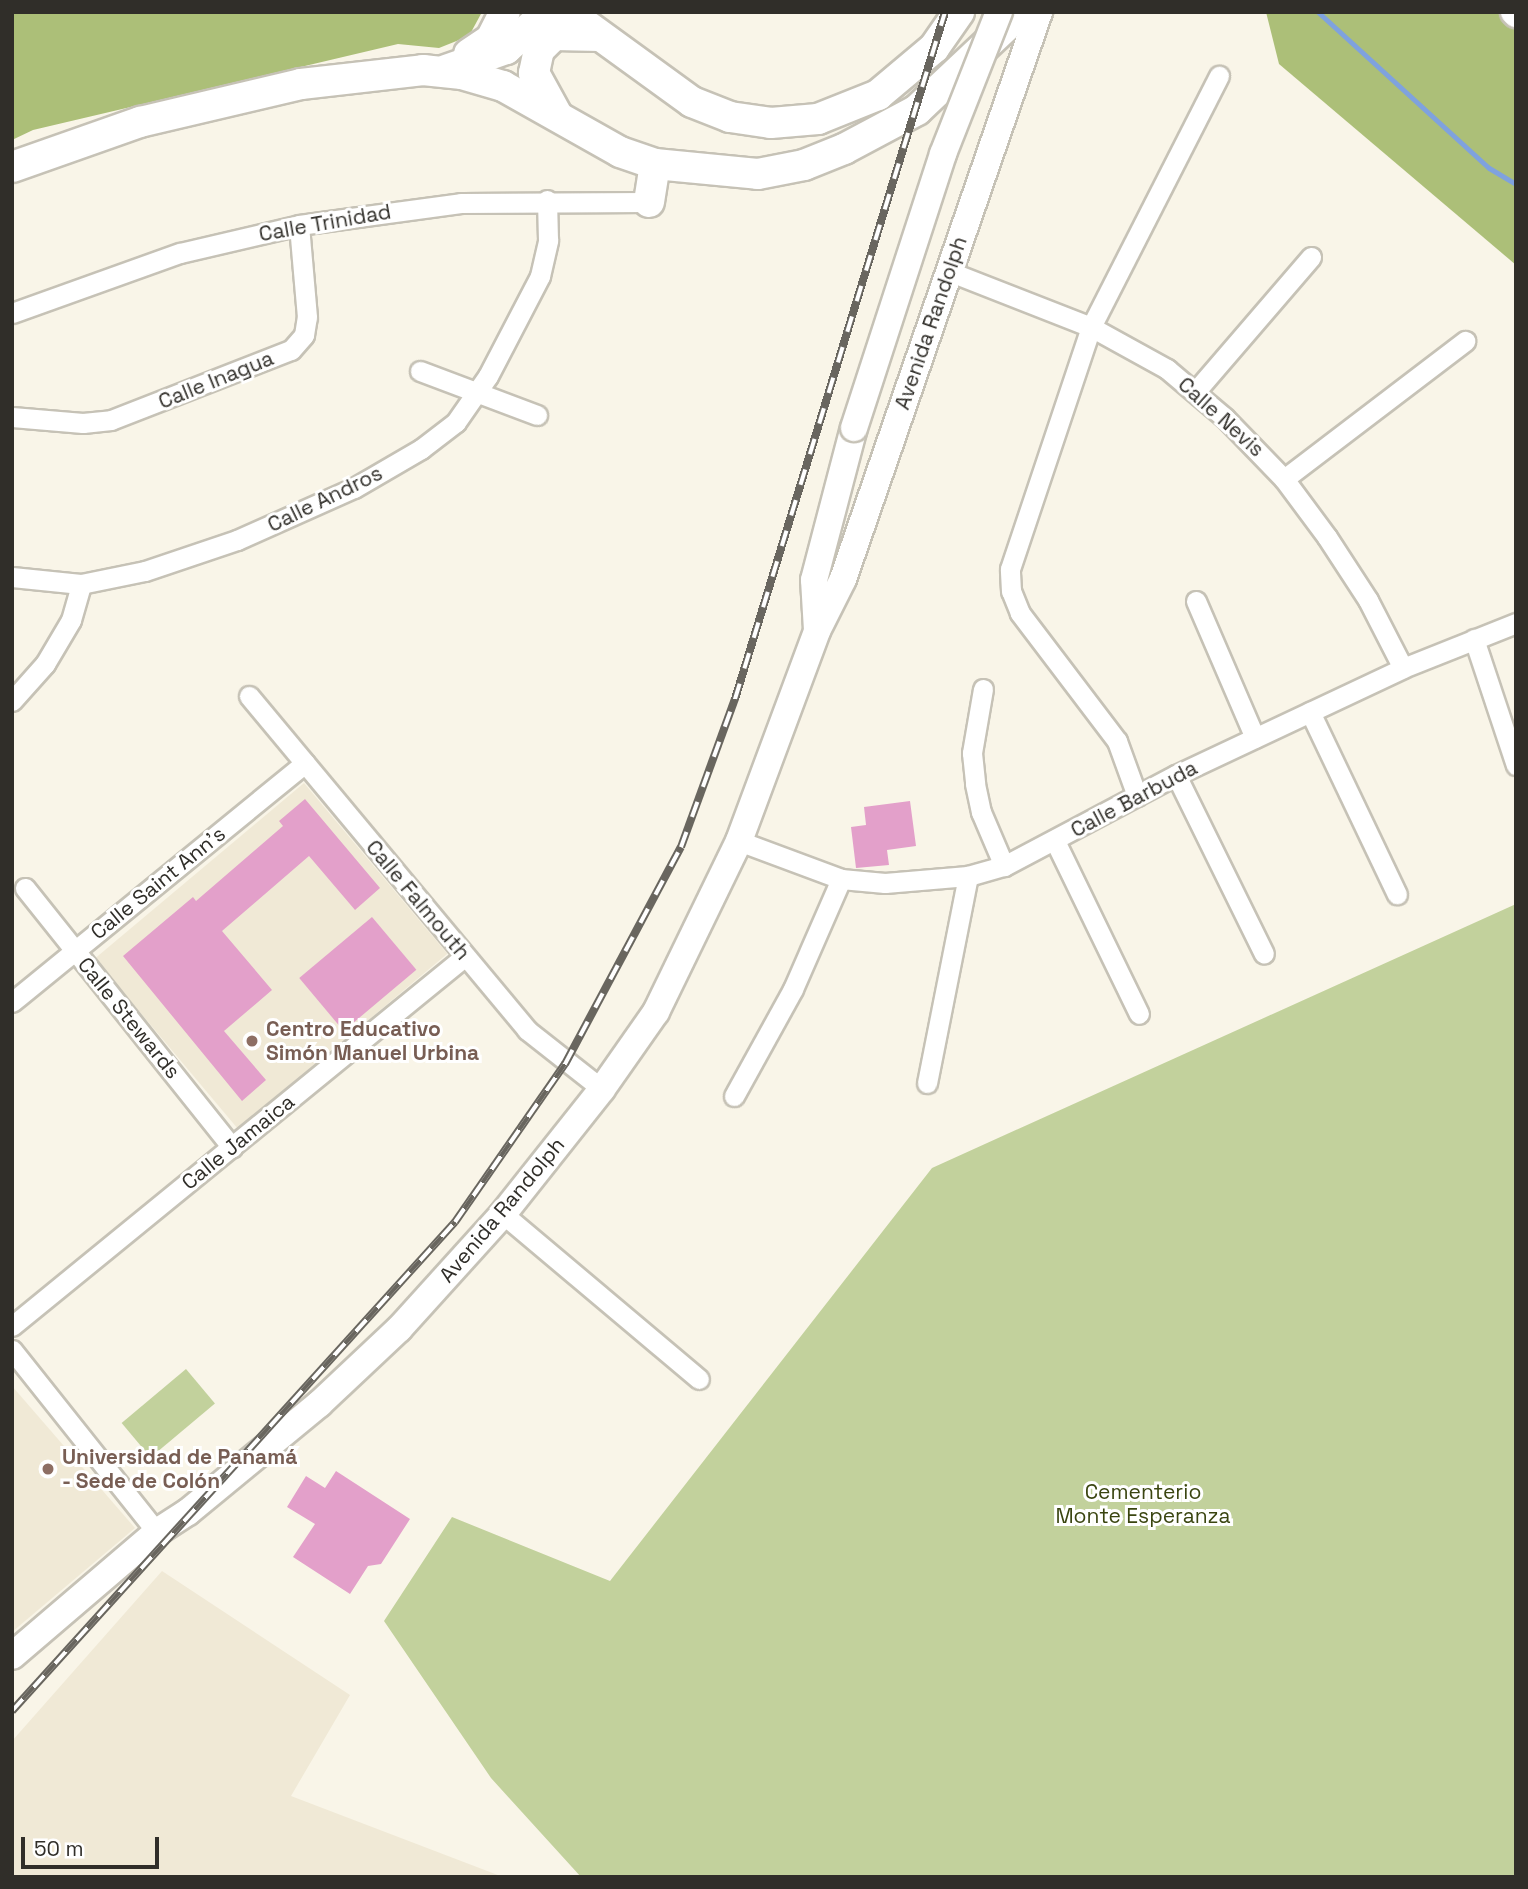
<!DOCTYPE html>
<html>
<head>
<meta charset="utf-8">
<style>
  body { margin:0 }
  #map { position:relative; width:1528px; height:1889px; overflow:hidden; background:#f9f5e8; font-family:"Space Grotesk",sans-serif }
  div>[style] { position:absolute }
  .built>* { inset:0; background:#f0e9d6; transform-origin:0 0 }
  .green>* { inset:0; background:#c2d19c; transform-origin:0 0 }
  .forest>* { inset:0; background:#acbf78 }
  .stream>* { height:5px; margin:-2.5px; padding:0 2.5px; transform-origin:2.5px; border-radius:2.5px; background:#7fa2de }
  .building>* { inset:0; background:#e3a0ca; transform-origin:0 0 }
  .roads { filter:drop-shadow(2px 0 #c6c2b6) drop-shadow(-2px 0 #c6c2b6) drop-shadow(0 2px #c6c2b6) drop-shadow(0 -2px #c6c2b6) }
  .street>* { height:19px; margin:-9.5px; padding:0 9.5px; transform-origin:9.5px; border-radius:9.5px; background:#fff }
  .secondary>* { height:26px; margin:-13px; padding:0 13px; transform-origin:13px; border-radius:13px; background:#fff }
  .primary>* { height:30px; margin:-15px; padding:0 15px; transform-origin:15px; border-radius:15px; background:#fff }
  .rail>* { height:8px; margin-top:-4px; transform-origin:0; background:repeating-linear-gradient(90deg,#fff 0 16px,#69665f 0 32px); box-sizing:border-box; border-block:2px solid #69665f }
  .bridges { filter:drop-shadow(2px 0 #c6c2b6) drop-shadow(-2px 0 #c6c2b6) drop-shadow(0 2px #c6c2b6) drop-shadow(0 -2px #c6c2b6) }
  .secondary-bridge>* { height:26px; margin:-13px; padding:0 13px; transform-origin:13px; border-radius:13px; background:#fff }
  .dots>* { width:19px; height:19px; translate:-50% -50%; box-sizing:border-box; border:4px solid #fff; border-radius:50% }
  span { translate:-50% -50%; white-space:nowrap; text-align:center; line-height:1.15; -webkit-text-stroke:6px #fff; paint-order:stroke }
  .street-label { font-size:21px; color:#302e29 }
  .education-label { font-size:21px; color:#785e54; font-weight:700 }
  .left { translate:0 -50%; text-align:left }
  .park-label { font-size:21px; color:#3a4510 }
  .frame { position:absolute; inset:0; border:14px solid #302e29; pointer-events:none }
  .scale { position:absolute; left:21px; top:1837px; width:138px; height:32px; box-sizing:border-box; border:4px solid #302e29; border-top:0; padding-left:9px; font-size:21px; line-height:24px; white-space:nowrap; color:#302e29; -webkit-text-stroke:5px #fff; paint-order:stroke }
</style>
</head>
<body>
<div id="map">
  <div class="built">
    <i style="left:304px;top:783px;width:223px;height:273px;rotate:50deg"></i>
    <i style="clip-path:polygon(12px 1386px,135px 1528px,12px 1632px)"></i>
    <i style="clip-path:polygon(162px 1571px,350px 1695px,291px 1796px,503px 1877px,12px 1877px,12px 1741px)"></i>
  </div>
  <div class="green">
    <i style="clip-path:polygon(1516px 904px,1516px 1877px,581px 1877px,491px 1778px,384px 1621px,452px 1517px,610px 1581px,932px 1168px)"></i>
    <i style="left:186px;top:1369px;width:45px;height:84px;rotate:50deg"></i>
  </div>
  <div class="forest">
    <i style="clip-path:polygon(12px 12px,482px 12px,469px 36px,439px 48px,398px 44px,33px 130px,12px 140px)"></i>
    <i style="clip-path:polygon(1266px 12px,1516px 12px,1516px 265px,1279px 64px)"></i>
  </div>
  <div class="stream">
    <i style="left:1318px;top:12px;width:231px;rotate:42.4deg"></i>
    <i style="left:1489px;top:168px;width:31px;rotate:31deg"></i>
  </div>
  <div class="building">
    <i style="clip-path:polygon(305px 799px,380px 888px,355px 910px,309px 856px,222px 931px,272px 990px,224px 1031px,266px 1080px,242px 1101px,123px 956px,193px 897px,196px 901px,283px 826px,279px 821px)"></i>
    <i style="clip-path:polygon(910px 801px,916px 846px,887px 850px,889px 865px,856px 868px,851px 827px,866px 825px,864px 807px)"></i>
    <i style="left:372px;top:917px;width:69px;height:95px;rotate:50deg"></i>
    <i style="clip-path:polygon(336px 1471px,410px 1519px,381px 1564px,368px 1566px,350px 1594px,293px 1557px,315px 1524px,287px 1507px,306px 1476px,325px 1488px)"></i>
  </div>
  <div class="roads">
    <div class="street">
      <i style="left:948px;top:271px;width:154px;rotate:21.4deg"></i>
      <i style="left:1091px;top:327px;width:87px;rotate:28.9deg"></i>
      <i style="left:1167px;top:369px;width:76px;rotate:40.2deg"></i>
      <i style="left:1225px;top:418px;width:85px;rotate:46deg"></i>
      <i style="left:1284px;top:479px;width:72px;rotate:53.4deg"></i>
      <i style="left:1327px;top:537px;width:75px;rotate:56.9deg"></i>
      <i style="left:1368px;top:600px;width:76px;rotate:62.8deg"></i>
      <i style="left:12px;top:313px;width:178px;rotate:-19.7deg"></i>
      <i style="left:180px;top:253px;width:122px;rotate:-13.2deg"></i>
      <i style="left:299px;top:225px;width:163px;rotate:-7.7deg"></i>
      <i style="left:461px;top:203px;width:188px;rotate:-0.3deg"></i>
      <i style="left:420px;top:371px;width:125px;rotate:20.6deg"></i>
      <i style="left:1195px;top:392px;width:178px;rotate:-49.3deg"></i>
      <i style="left:12px;top:417px;width:71px;rotate:4.8deg"></i>
      <i style="left:83px;top:423px;width:28px;rotate:-6deg"></i>
      <i style="left:111px;top:420px;width:193px;rotate:-21.3deg"></i>
      <i style="left:291px;top:350px;width:20px;rotate:-49deg"></i>
      <i style="left:304px;top:335px;width:18px;rotate:-81deg"></i>
      <i style="left:307px;top:317px;width:92px;rotate:-95deg"></i>
      <i style="left:1284px;top:479px;width:228px;rotate:-37.3deg"></i>
      <i style="left:12px;top:577px;width:69px;rotate:5.8deg"></i>
      <i style="left:1196px;top:601px;width:149px;rotate:66.7deg"></i>
      <i style="left:1474px;top:639px;width:133px;rotate:71.6deg"></i>
      <i style="left:983px;top:689px;width:65px;rotate:99.8deg"></i>
      <i style="left:972px;top:753px;width:31px;rotate:84deg"></i>
      <i style="left:975px;top:784px;width:29px;rotate:78deg"></i>
      <i style="left:981px;top:812px;width:59px;rotate:66.9deg"></i>
      <i style="left:249px;top:696px;width:435px;rotate:50.2deg"></i>
      <i style="left:527px;top:1030px;width:95px;rotate:38.2deg"></i>
      <i style="left:12px;top:701px;width:50px;rotate:-48.3deg"></i>
      <i style="left:45px;top:664px;width:51px;rotate:-59.4deg"></i>
      <i style="left:71px;top:620px;width:37px;rotate:-74deg"></i>
      <i style="left:81px;top:584px;width:65px;rotate:-11.5deg"></i>
      <i style="left:145px;top:571px;width:97px;rotate:-18.6deg"></i>
      <i style="left:237px;top:540px;width:128px;rotate:-24deg"></i>
      <i style="left:354px;top:488px;width:78px;rotate:-30.2deg"></i>
      <i style="left:421px;top:449px;width:44px;rotate:-37.6deg"></i>
      <i style="left:456px;top:422px;width:56px;rotate:-55.2deg"></i>
      <i style="left:488px;top:376px;width:113px;rotate:-62.5deg"></i>
      <i style="left:540px;top:276px;width:37px;rotate:-77deg"></i>
      <i style="left:548px;top:240px;width:40px;rotate:-91.4deg"></i>
      <i style="left:1310px;top:712px;width:202px;rotate:64.5deg"></i>
      <i style="left:1176px;top:775px;width:199px;rotate:63.8deg"></i>
      <i style="left:1137px;top:796px;width:59px;rotate:-110deg"></i>
      <i style="left:1117px;top:741px;width:161px;rotate:-127.2deg"></i>
      <i style="left:1020px;top:613px;width:24px;rotate:-112deg"></i>
      <i style="left:1011px;top:591px;width:22px;rotate:-93deg"></i>
      <i style="left:1010px;top:569px;width:255px;rotate:-71.5deg"></i>
      <i style="left:1091px;top:327px;width:282px;rotate:-63deg"></i>
      <i style="left:739px;top:841px;width:109px;rotate:20.4deg"></i>
      <i style="left:841px;top:879px;width:44px;rotate:5.2deg"></i>
      <i style="left:885px;top:883px;width:83px;rotate:-4.8deg"></i>
      <i style="left:968px;top:876px;width:37px;rotate:-16deg"></i>
      <i style="left:1004px;top:866px;width:195px;rotate:-27.9deg"></i>
      <i style="left:1176px;top:775px;width:251px;rotate:-25.2deg"></i>
      <i style="left:1403px;top:668px;width:122px;rotate:-21.7deg"></i>
      <i style="left:1055px;top:841px;width:192px;rotate:64.1deg"></i>
      <i style="left:25px;top:888px;width:332px;rotate:51.4deg"></i>
      <i style="left:12px;top:1002px;width:378px;rotate:-39.2deg"></i>
      <i style="left:927px;top:1083px;width:211px;rotate:-78.8deg"></i>
      <i style="left:734px;top:1096px;width:122px;rotate:-61.1deg"></i>
      <i style="left:793px;top:989px;width:120px;rotate:-66.4deg"></i>
      <i style="left:503px;top:1214px;width:256px;rotate:40.1deg"></i>
      <i style="left:12px;top:1326px;width:583px;rotate:-39.23deg"></i>
      <i style="left:12px;top:1350px;width:233px;rotate:51.5deg"></i>
    </div>
    <div class="secondary">
      <i style="left:1514px;top:12px;width:3px;rotate:45deg"></i>
      <i style="left:817px;top:630px;width:50px;rotate:-93.4deg"></i>
      <i style="left:814px;top:580px;width:157px;rotate:-75.3deg"></i>
      <i style="left:12px;top:1656px;width:191px;rotate:-40.5deg"></i>
      <i style="left:157px;top:1532px;width:37px;rotate:-33deg"></i>
      <i style="left:188px;top:1512px;width:170px;rotate:-39.5deg"></i>
      <i style="left:319px;top:1404px;width:110px;rotate:-43.2deg"></i>
      <i style="left:399px;top:1329px;width:155px;rotate:-47.9deg"></i>
      <i style="left:503px;top:1214px;width:159px;rotate:-51.6deg"></i>
      <i style="left:602px;top:1089px;width:94px;rotate:-55deg"></i>
      <i style="left:656px;top:1012px;width:190px;rotate:-64.1deg"></i>
      <i style="left:739px;top:841px;width:224px;rotate:-69.6deg"></i>
      <i style="left:817px;top:631px;width:58px;rotate:-63.4deg"></i>
      <i style="left:843px;top:579px;width:600px;rotate:-70.93deg"></i>
    </div>
    <div class="primary">
      <i style="left:568px;top:12px;width:153px;rotate:36deg"></i>
      <i style="left:692px;top:102px;width:41px;rotate:21.5deg"></i>
      <i style="left:730px;top:117px;width:41px;rotate:8.3deg"></i>
      <i style="left:771px;top:123px;width:47px;rotate:-4.9deg"></i>
      <i style="left:818px;top:119px;width:65px;rotate:-21.8deg"></i>
      <i style="left:878px;top:95px;width:73px;rotate:-40deg"></i>
      <i style="left:934px;top:48px;width:44px;rotate:-55.2deg"></i>
      <i style="left:469px;top:54px;width:27px;rotate:-34deg"></i>
      <i style="left:491px;top:39px;width:30px;rotate:-63deg"></i>
      <i style="left:446px;top:70px;width:64px;rotate:-19.3deg"></i>
      <i style="left:506px;top:49px;width:55px;rotate:-42.1deg"></i>
      <i style="left:557px;top:115px;width:48px;rotate:-118.7deg"></i>
      <i style="left:534px;top:73px;width:24px;rotate:-78deg"></i>
      <i style="left:539px;top:50px;width:21px;rotate:-45deg"></i>
      <i style="left:554px;top:35px;width:46px;rotate:1.2deg"></i>
      <i style="left:12px;top:167px;width:136px;rotate:-19.4deg"></i>
      <i style="left:140px;top:122px;width:165px;rotate:-13.3deg"></i>
      <i style="left:301px;top:84px;width:123px;rotate:-6.5deg"></i>
      <i style="left:423px;top:70px;width:39px;rotate:6deg"></i>
      <i style="left:462px;top:74px;width:43px;rotate:16.3deg"></i>
      <i style="left:503px;top:86px;width:134px;rotate:29.4deg"></i>
      <i style="left:620px;top:152px;width:37px;rotate:19deg"></i>
      <i style="left:655px;top:164px;width:103px;rotate:5.5deg"></i>
      <i style="left:758px;top:174px;width:47px;rotate:-11.1deg"></i>
      <i style="left:804px;top:165px;width:43px;rotate:-21.8deg"></i>
      <i style="left:844px;top:149px;width:83px;rotate:-28.1deg"></i>
      <i style="left:917px;top:110px;width:143px;rotate:-43.3deg"></i>
      <i style="left:649px;top:202px;width:38px;rotate:-81deg"></i>
    </div>
  </div>
  <div class="rail">
    <i style="left:12px;top:1711px;width:660px;rotate:-47.83deg"></i>
    <i style="left:455px;top:1222px;width:193px;rotate:-55.2deg"></i>
    <i style="left:565px;top:1064px;width:246px;rotate:-61.9deg"></i>
    <i style="left:681px;top:847px;width:158px;rotate:-70deg"></i>
    <i style="left:735px;top:699px;width:718px;rotate:-73deg"></i>
  </div>
  <div class="bridges">
    <div class="secondary-bridge">
      <i style="left:854px;top:428px;width:288px;rotate:-72deg"></i>
      <i style="left:943px;top:154px;width:153px;rotate:-68.5deg"></i>
    </div>
  </div>
  <div class="dots">
    <i style="left:252px;top:1041px;background:#8d6e63"></i>
    <i style="left:48px;top:1469px;background:#8d6e63"></i>
  </div>
  <div class="street-label">
    <span style="left:325px;top:223px;rotate:-10deg">Calle Trinidad</span>
    <span style="left:931px;top:323px;rotate:-71deg">Avenida Randolph</span>
    <span style="left:216px;top:380px;rotate:-22deg">Calle Inagua</span>
    <span style="left:1221px;top:417px;rotate:42deg">Calle Nevis</span>
    <span style="left:325px;top:499px;rotate:-26deg">Calle Andros</span>
    <span style="left:1134px;top:799px;rotate:-28deg">Calle Barbuda</span>
    <span style="left:158px;top:883px;rotate:-39deg">Calle Saint Ann's</span>
    <span style="left:418px;top:900px;rotate:50deg">Calle Falmouth</span>
    <span style="left:129px;top:1018px;rotate:51deg">Calle Stewards</span>
    <span style="left:238px;top:1142px;rotate:-39deg">Calle Jamaica</span>
    <span style="left:502px;top:1210px;rotate:-50deg">Avenida Randolph</span>
  </div>
  <div class="education-label">
    <span class="left" style="left:266px;top:1041px">Centro Educativo<br>Simón Manuel Urbina</span>
    <span class="left" style="left:62px;top:1469px">Universidad de Panamá<br>- Sede de Colón</span>
  </div>
  <div class="park-label">
    <span style="left:1143px;top:1504px">Cementerio<br>Monte Esperanza</span>
  </div>
  <div class="frame"></div>
  <div class="scale">50 m</div>
</div>
</body>
</html>
